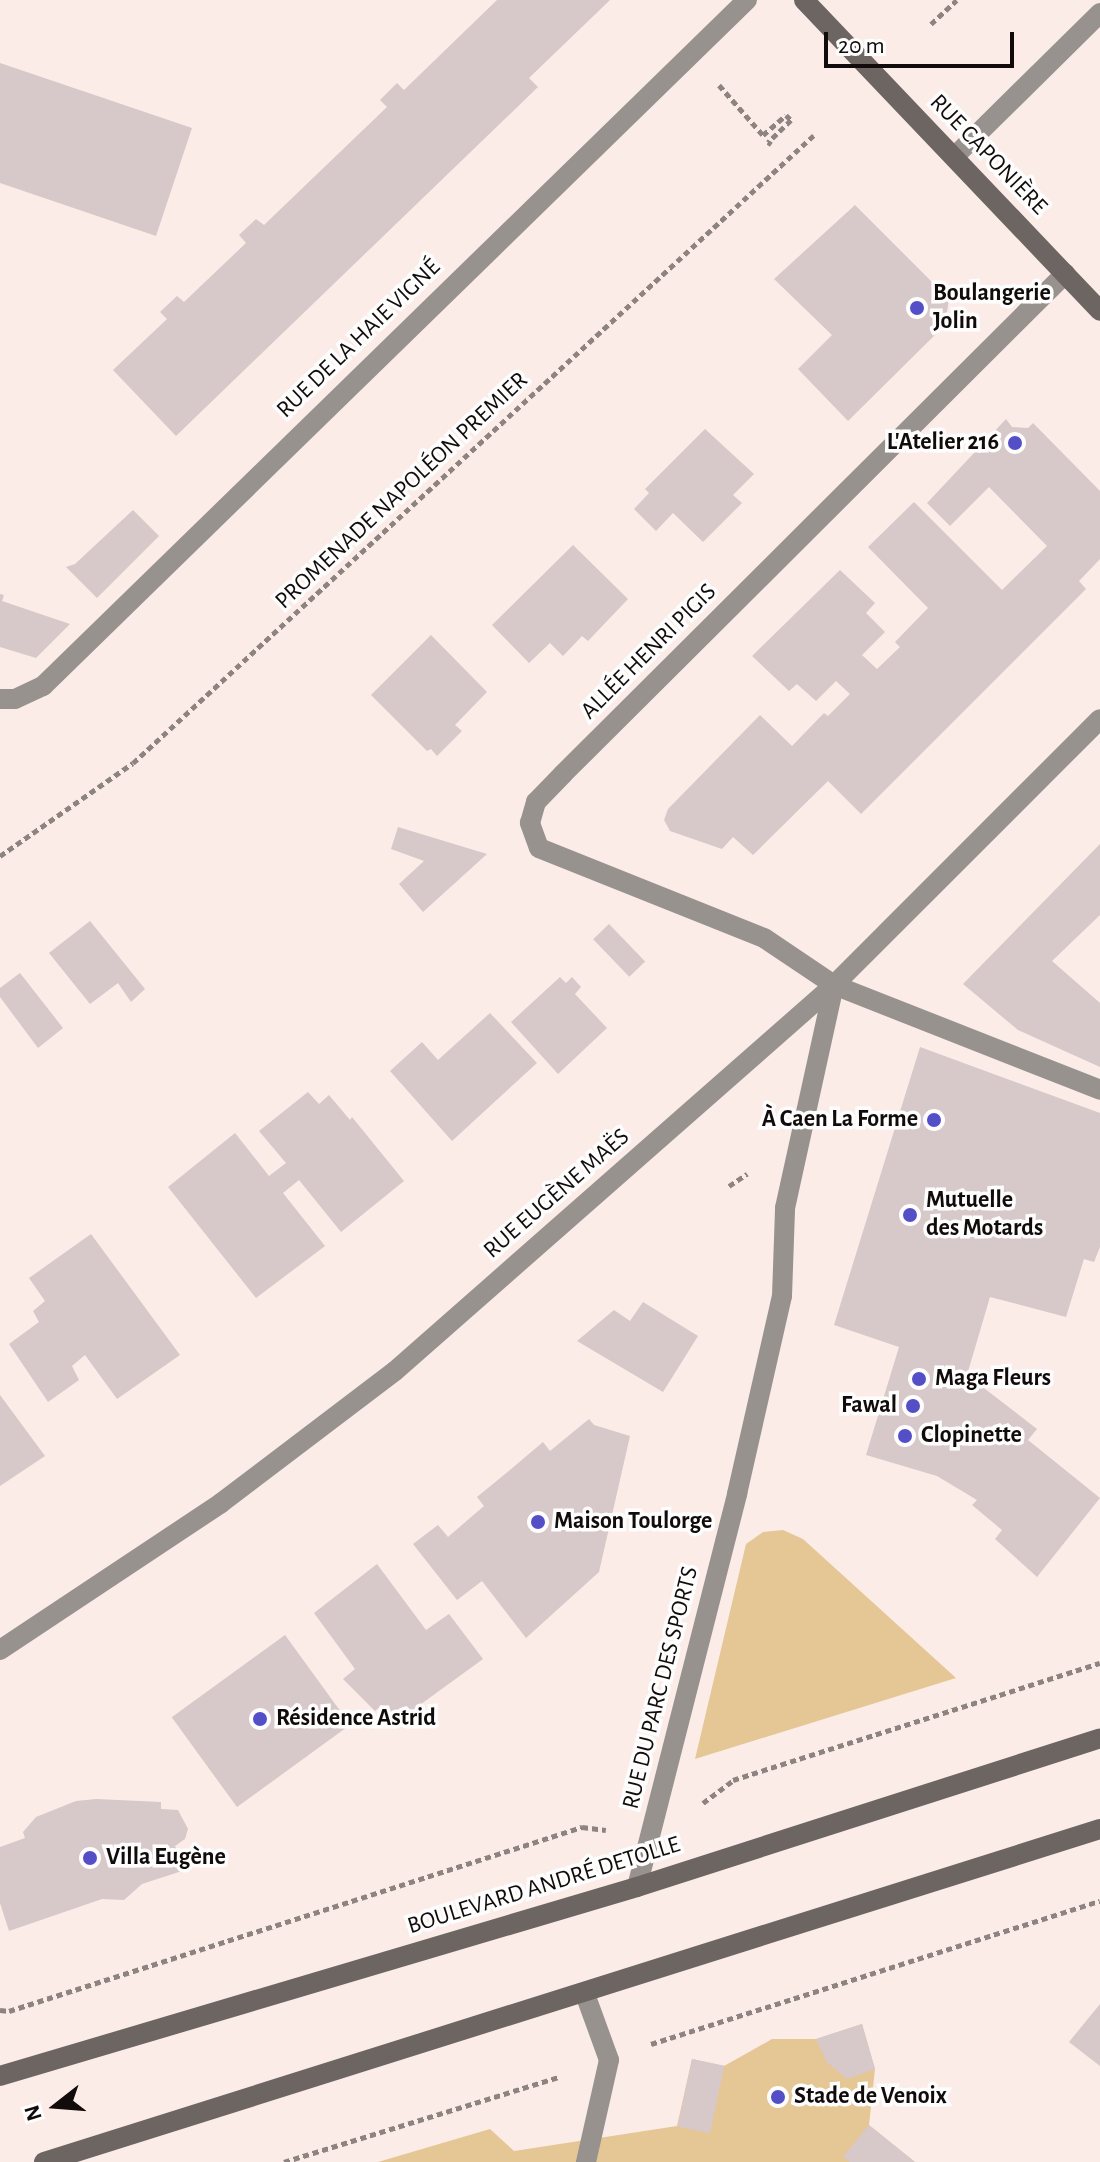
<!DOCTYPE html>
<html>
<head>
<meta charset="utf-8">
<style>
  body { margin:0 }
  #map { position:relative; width:1100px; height:2162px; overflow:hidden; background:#fbece8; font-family:"Alegreya Sans",sans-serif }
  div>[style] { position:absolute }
  .green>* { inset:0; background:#e5c796 }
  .building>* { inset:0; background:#d7c8c9; transform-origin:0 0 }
  .path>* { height:5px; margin-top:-2.5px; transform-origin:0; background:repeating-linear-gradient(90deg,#8d8380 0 6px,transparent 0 10px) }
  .service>* { height:20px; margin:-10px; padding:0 10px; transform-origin:10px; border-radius:10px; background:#97928e }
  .minor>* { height:20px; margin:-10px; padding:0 10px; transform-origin:10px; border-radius:10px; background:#97928e }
  .tertiary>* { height:20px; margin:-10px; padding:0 10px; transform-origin:10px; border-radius:10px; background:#97928e }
  .secondary>* { height:20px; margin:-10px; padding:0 10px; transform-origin:10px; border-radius:10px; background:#6d6561 }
  .dots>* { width:22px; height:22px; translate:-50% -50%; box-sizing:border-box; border:4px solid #fdfdfd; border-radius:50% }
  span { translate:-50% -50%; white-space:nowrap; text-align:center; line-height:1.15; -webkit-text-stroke:7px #fdfdfd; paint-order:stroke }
  .street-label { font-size:24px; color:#110c0b }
  .poi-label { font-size:24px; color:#110c0b; font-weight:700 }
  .left { translate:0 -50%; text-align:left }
  .right { translate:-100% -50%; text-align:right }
  .north { position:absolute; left:16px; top:2066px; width:80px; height:80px; -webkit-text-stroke:6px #fdfdfd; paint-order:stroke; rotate:253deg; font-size:22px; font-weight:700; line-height:32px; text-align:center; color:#110c0b }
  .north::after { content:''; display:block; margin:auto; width:28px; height:36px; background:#110c0b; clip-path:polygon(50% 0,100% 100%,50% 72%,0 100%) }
  .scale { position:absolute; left:824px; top:32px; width:190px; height:36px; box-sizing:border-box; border:4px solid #110c0b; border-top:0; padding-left:10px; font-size:24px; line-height:28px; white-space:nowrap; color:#110c0b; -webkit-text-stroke:6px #fdfdfd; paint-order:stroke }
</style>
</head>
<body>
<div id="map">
  <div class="green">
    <i style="clip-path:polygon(783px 1530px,803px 1539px,956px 1678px,695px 1759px,746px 1544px,763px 1532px)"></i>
    <i style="clip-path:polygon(862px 2024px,875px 2069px,869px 2125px,915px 2162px,378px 2162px,490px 2129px,514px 2151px,677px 2126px,692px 2059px,724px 2066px,772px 2039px,816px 2039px)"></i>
  </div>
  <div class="building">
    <i style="clip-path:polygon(497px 0,610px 0,529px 78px,538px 87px,176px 436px,113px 370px,167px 319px,160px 312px,177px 296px,184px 302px,246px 243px,239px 235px,256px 219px,264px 225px,387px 107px,380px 100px,397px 83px,404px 90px)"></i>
    <i style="clip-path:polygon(0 63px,192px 128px,156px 236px,0 183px)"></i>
    <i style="clip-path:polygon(855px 205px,949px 299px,945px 325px,848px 421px,798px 369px,832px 335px,774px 279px)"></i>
    <i style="clip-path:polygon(1006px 419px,1012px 427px,1028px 428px,1033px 423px,1100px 491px,1100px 559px,1079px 581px,1086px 589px,861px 814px,828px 781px,753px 855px,733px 837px,722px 849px,670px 831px,664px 820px,668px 809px,760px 715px,792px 746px,824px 713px,828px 716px,850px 694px,836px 681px,816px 701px,797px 684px,789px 691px,752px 656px,840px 570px,875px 603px,866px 613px,885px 632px,862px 655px,877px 669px,900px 647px,895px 642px,928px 608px,868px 547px,914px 502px,1002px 590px,1047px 546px,989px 487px,950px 526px,927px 503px)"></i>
    <i style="clip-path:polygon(705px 429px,754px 474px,733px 495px,742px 503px,703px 542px,673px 513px,656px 531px,634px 509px,649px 493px,645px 489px)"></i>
    <i style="clip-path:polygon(133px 510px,159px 536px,97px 598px,66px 567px,75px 564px)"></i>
    <i style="clip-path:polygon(573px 545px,628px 599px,588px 641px,582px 636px,563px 656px,550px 643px,529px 663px,492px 625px)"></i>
    <i style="clip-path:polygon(0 594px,4px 595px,2px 601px,70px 624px,36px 658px,0 647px)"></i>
    <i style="clip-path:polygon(431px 635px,487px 692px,455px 725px,462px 731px,437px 756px,431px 749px,427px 751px,371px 695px)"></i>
    <i style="clip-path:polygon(398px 827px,487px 854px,423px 912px,399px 884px,424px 861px,391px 849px)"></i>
    <i style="clip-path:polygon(1100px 844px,1100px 915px,1052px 961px,1100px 1003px,1100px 1067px,1018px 1030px,963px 984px)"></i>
    <i style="clip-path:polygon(90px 921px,145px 989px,131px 1002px,118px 983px,90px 1004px,49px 953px)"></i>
    <i style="left:609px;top:924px;width:52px;height:22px;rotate:46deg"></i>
    <i style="clip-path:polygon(20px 973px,63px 1028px,38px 1048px,0 997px,0 988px)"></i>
    <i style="clip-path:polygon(560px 977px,566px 983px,572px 977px,581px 987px,575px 994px,607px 1028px,558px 1074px,511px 1022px)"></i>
    <i style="clip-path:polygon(490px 1013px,537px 1063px,452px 1141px,390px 1071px,422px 1042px,438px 1060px)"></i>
    <i style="clip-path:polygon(920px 1047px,1100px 1113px,1100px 1247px,1094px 1262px,1084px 1259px,1066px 1317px,990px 1297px,967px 1375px,1037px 1429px,1028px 1440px,1100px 1498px,1037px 1577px,995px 1539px,1002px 1530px,972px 1505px,977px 1500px,937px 1476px,866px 1455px,899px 1347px,834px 1325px)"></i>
    <i style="clip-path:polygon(308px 1092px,319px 1104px,329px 1095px,350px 1120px,352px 1117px,404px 1181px,341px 1232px,299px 1180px,283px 1193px,325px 1246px,256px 1298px,168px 1187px,235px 1133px,269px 1176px,286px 1163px,259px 1131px)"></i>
    <i style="clip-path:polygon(91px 1234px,180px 1355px,117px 1399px,85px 1355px,72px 1366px,79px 1380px,48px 1402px,9px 1344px,39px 1322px,33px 1311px,45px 1301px,29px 1278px)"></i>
    <i style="clip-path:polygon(643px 1302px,698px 1336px,663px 1392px,577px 1341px,614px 1310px,630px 1321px)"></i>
    <i style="clip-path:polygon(0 1395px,45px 1456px,0 1486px)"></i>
    <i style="clip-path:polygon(589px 1419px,594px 1425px,630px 1436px,599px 1572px,526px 1638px,482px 1581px,457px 1600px,413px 1544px,438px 1525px,448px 1537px,484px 1506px,477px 1497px,510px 1470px,543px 1442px,550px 1451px)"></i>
    <i style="clip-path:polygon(377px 1564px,426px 1630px,449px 1614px,483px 1659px,395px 1723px,382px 1705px,375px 1711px,343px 1679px,355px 1669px,314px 1613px)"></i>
    <i style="left:285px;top:1635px;width:111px;height:140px;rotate:54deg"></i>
    <i style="clip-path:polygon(96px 1799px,161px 1802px,161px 1809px,178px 1810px,188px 1829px,185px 1839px,175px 1846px,185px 1870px,142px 1884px,124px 1900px,102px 1899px,9px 1931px,0 1903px,0 1847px,25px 1838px,23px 1832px,36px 1817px,76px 1801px)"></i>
    <i style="clip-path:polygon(1100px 2004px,1100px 2066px,1069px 2042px)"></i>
    <i style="clip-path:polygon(862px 2024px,875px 2069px,847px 2079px,827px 2062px,816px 2039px)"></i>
    <i style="left:692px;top:2059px;width:33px;height:69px;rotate:12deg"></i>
    <i style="clip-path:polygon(869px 2125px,915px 2162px,850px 2162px,843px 2157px)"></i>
  </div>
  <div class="path">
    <i style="left:931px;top:24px;width:35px;rotate:-43deg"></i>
    <i style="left:719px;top:85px;width:67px;rotate:48.7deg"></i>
    <i style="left:763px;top:135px;width:30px;rotate:-41deg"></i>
    <i style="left:786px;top:115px;width:7px;rotate:45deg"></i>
    <i style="left:791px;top:120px;width:32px;rotate:136deg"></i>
    <i style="left:768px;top:142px;width:4px;rotate:34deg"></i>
    <i style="left:0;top:856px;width:162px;rotate:-35deg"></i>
    <i style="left:133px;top:763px;width:926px;rotate:-42.68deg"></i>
    <i style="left:729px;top:1186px;width:22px;rotate:-34deg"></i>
    <i style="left:703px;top:1803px;width:38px;rotate:-37deg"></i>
    <i style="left:733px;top:1780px;width:385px;rotate:-17.7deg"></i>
    <i style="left:0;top:2010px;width:9px;rotate:6deg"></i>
    <i style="left:9px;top:2011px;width:602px;rotate:-17.8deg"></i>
    <i style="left:582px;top:1827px;width:24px;rotate:7deg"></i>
    <i style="left:651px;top:2044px;width:471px;rotate:-17.7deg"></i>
    <i style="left:284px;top:2162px;width:288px;rotate:-17.2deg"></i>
  </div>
  <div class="service">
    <i style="left:834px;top:985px;width:286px;rotate:21.5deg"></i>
    <i style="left:585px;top:1994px;width:70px;rotate:70deg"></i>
    <i style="left:609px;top:2060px;width:105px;rotate:102.7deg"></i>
  </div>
  <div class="minor">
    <i style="left:954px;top:157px;width:205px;rotate:-44.6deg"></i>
    <i style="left:637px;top:1887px;width:406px;rotate:-75.7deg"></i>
    <i style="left:737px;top:1494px;width:203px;rotate:-77.2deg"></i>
    <i style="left:782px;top:1296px;width:88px;rotate:-88deg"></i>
    <i style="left:785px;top:1208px;width:228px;rotate:-77.6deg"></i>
    <i style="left:834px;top:985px;width:84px;rotate:-146.1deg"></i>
    <i style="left:764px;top:938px;width:242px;rotate:-158.2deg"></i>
    <i style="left:539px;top:848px;width:27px;rotate:-110deg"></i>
    <i style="left:530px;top:823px;width:22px;rotate:-74deg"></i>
    <i style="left:536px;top:802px;width:39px;rotate:-46deg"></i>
    <i style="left:563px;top:774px;width:709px;rotate:-44.89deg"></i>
  </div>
  <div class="tertiary">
    <i style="left:0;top:699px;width:15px"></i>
    <i style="left:15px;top:699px;width:31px;rotate:-25deg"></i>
    <i style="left:43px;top:686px;width:983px;rotate:-44.26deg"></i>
    <i style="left:0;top:1650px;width:265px;rotate:-33.6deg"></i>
    <i style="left:221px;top:1503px;width:218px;rotate:-37.2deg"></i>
    <i style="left:395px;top:1371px;width:585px;rotate:-41.32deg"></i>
    <i style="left:834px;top:985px;width:376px;rotate:-45deg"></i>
  </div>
  <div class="secondary">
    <i style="left:804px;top:0;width:429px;rotate:46.4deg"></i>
    <i style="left:0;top:2076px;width:664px;rotate:-16.53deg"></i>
    <i style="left:637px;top:1887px;width:486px;rotate:-17.8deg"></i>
    <i style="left:44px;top:2162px;width:1107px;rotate:-17.5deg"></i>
  </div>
  <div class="dots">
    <i style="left:917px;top:308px;background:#544fc6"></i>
    <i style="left:1015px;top:443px;background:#544fc6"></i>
    <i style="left:934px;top:1120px;background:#544fc6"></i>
    <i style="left:910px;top:1215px;background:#544fc6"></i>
    <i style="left:919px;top:1379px;background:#544fc6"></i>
    <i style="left:913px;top:1406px;background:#544fc6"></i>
    <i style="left:905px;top:1436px;background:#544fc6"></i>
    <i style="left:538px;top:1522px;background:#544fc6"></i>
    <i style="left:260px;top:1719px;background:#544fc6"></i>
    <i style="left:90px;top:1858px;background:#544fc6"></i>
    <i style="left:778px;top:2097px;background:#544fc6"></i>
  </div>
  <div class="street-label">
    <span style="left:988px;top:155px;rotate:46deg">RUE CAPONIÈRE</span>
    <span style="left:359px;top:339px;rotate:-44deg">RUE DE LA HAIE VIGNÉ</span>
    <span style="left:402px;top:491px;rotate:-43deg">PROMENADE NAPOLÉON PREMIER</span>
    <span style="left:649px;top:652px;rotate:-45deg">ALLÉE HENRI PIGIS</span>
    <span style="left:557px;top:1194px;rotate:-41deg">RUE EUGÈNE MAËS</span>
    <span style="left:661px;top:1688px;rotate:-76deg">RUE DU PARC DES SPORTS</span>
    <span style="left:544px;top:1886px;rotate:-17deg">BOULEVARD ANDRÉ DETOLLE</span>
  </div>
  <div class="poi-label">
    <span class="left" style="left:933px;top:308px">Boulangerie<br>Jolin</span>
    <span class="right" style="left:999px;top:443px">L'Atelier 216</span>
    <span class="right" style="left:918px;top:1120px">À Caen La Forme</span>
    <span class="left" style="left:926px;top:1215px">Mutuelle<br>des Motards</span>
    <span class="left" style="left:935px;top:1379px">Maga Fleurs</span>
    <span class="right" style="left:897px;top:1406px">Fawal</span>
    <span class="left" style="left:921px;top:1436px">Clopinette</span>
    <span class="left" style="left:554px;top:1522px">Maison Toulorge</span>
    <span class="left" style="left:276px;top:1719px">Résidence Astrid</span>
    <span class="left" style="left:106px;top:1858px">Villa Eugène</span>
    <span class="left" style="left:794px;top:2097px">Stade de Venoix</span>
  </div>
  <div class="north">N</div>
  <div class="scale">20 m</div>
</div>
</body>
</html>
